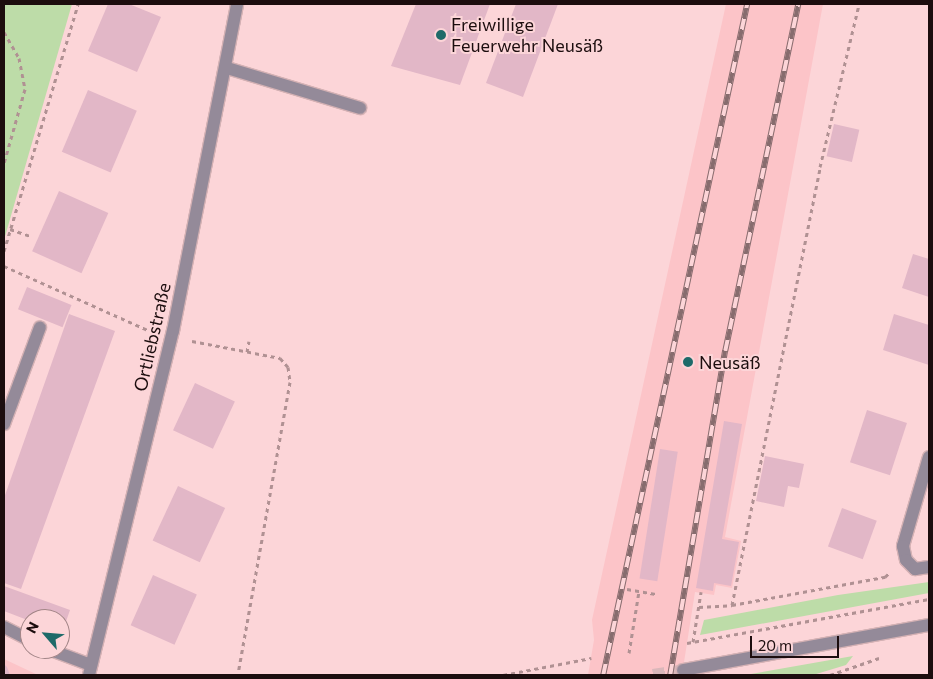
<!DOCTYPE html>
<html>
<head>
<meta charset="utf-8">
<style>
  body { margin:0 }
  #map { position:relative; width:933px; height:679px; overflow:hidden; background:#fcd5d8; font-family:Commissioner,sans-serif }
  div>[style] { position:absolute }
  .built>* { inset:0; background:#fcc4c8 }
  .green>* { inset:0; background:#bddca8 }
  .building>* { inset:0; background:#e2b7c7; transform-origin:0 0 }
  .tertiary-tunnel>* { height:12px; margin-top:-6px; transform-origin:0; background:repeating-linear-gradient(90deg,#dab7ba 0 12px,transparent 0 18px) }
  .path>* { height:3px; margin-top:-1.5px; transform-origin:0; background:repeating-linear-gradient(90deg,#b09193 0 4px,transparent 0 8px) }
  .roads { filter:drop-shadow(1px 0 #d4b1b4) drop-shadow(-1px 0 #d4b1b4) drop-shadow(0 1px #d4b1b4) drop-shadow(0 -1px #d4b1b4) }
  .service>* { height:12px; margin:-6px; padding:0 6px; transform-origin:6px; border-radius:6px; background:#948a99 }
  .minor>* { height:12px; margin:-6px; padding:0 6px; transform-origin:6px; border-radius:6px; background:#948a99 }
  .tertiary>* { height:12px; margin:-6px; padding:0 6px; transform-origin:6px; border-radius:6px; background:#948a99 }
  .rail>* { height:5.5px; margin-top:-2.75px; transform-origin:0; background:repeating-linear-gradient(90deg,#fcd5d8 0 11px,#876c6e 0 22px); box-sizing:border-box; border-block:1px solid #876c6e }
  .dots>* { width:14px; height:14px; translate:-50% -50%; box-sizing:border-box; border:2px solid #fcd5d8; border-radius:50% }
  span { translate:-50% -50%; white-space:nowrap; text-align:center; line-height:1.15; -webkit-text-stroke:4px #fcd5d8; paint-order:stroke }
  .poi-label { font-size:18px; color:#1c0d0e }
  .left { translate:0 -50%; text-align:left }
  .street-label { font-size:18px; color:#1c0d0e }
  .frame { position:absolute; inset:0; border:5px solid #1c0d0e; pointer-events:none }
  .north { position:absolute; left:20px; top:609px; width:50px; height:50px; box-sizing:border-box; background:#fcd5d8; border:1px solid #a28587; border-radius:50%; rotate:297deg; font-size:14px; font-weight:700; line-height:20px; text-align:center; color:#1c0d0e }
  .north::after { content:''; display:block; margin:auto; width:18px; height:22px; background:#1e6a69; clip-path:polygon(50% 0,100% 100%,50% 72%,0 100%) }
  .scale { position:absolute; left:750px; top:636px; width:89px; height:22px; box-sizing:border-box; border:2px solid #1c0d0e; border-top:0; padding-left:6px; font-size:15px; line-height:18px; white-space:nowrap; color:#1c0d0e; -webkit-text-stroke:4px #fcd5d8; paint-order:stroke }
</style>
</head>
<body>
<div id="map">
  <div class="built">
    <i style="clip-path:polygon(726px 4px,823px 4px,725px 537px,741px 541px,732px 588px,716px 585px,714px 595px,695px 592px,682px 675px,588px 675px,594px 640px,592px 620px)"></i>
    <i style="clip-path:polygon(4px 659px,38px 675px,39px 675px,4px 675px)"></i>
  </div>
  <div class="green">
    <i style="clip-path:polygon(4px 4px,72px 4px,4px 240px)"></i>
    <i style="clip-path:polygon(929px 582px,929px 593px,700px 635px,704px 620px,838px 595px)"></i>
    <i style="clip-path:polygon(853px 656px,846px 665px,813px 675px,745px 675px)"></i>
  </div>
  <div class="building">
    <i style="clip-path:polygon(108px 4px,129px 4px,161px 17px,137px 72px,88px 51px)"></i>
    <i style="clip-path:polygon(416px 4px,490px 4px,460px 85px,391px 66px)"></i>
    <i style="clip-path:polygon(516px 4px,558px 4px,523px 97px,486px 83px)"></i>
    <i style="left:88px;top:90px;width:53px;height:67px;rotate:23deg"></i>
    <i style="left:834px;top:124px;width:26px;height:33px;rotate:13deg"></i>
    <i style="left:59px;top:191px;width:54px;height:66px;rotate:24deg"></i>
    <i style="clip-path:polygon(913px 254px,929px 259px,929px 297px,902px 288px)"></i>
    <i style="left:27px;top:287px;width:48px;height:24px;rotate:22deg"></i>
    <i style="clip-path:polygon(69px 314px,115px 331px,21px 589px,4px 583px,4px 498px)"></i>
    <i style="clip-path:polygon(894px 314px,929px 325px,929px 365px,883px 350px)"></i>
    <i style="left:195px;top:383px;width:44px;height:52px;rotate:25deg"></i>
    <i style="left:867px;top:410px;width:42px;height:55px;rotate:18deg"></i>
    <i style="clip-path:polygon(724px 421px,742px 424px,722px 539px,739px 542px,731px 586px,714px 583px,713px 591px,696px 588px)"></i>
    <i style="left:660px;top:449px;width:18px;height:131px;rotate:9deg"></i>
    <i style="clip-path:polygon(765px 456px,804px 464px,799px 488px,788px 486px,784px 507px,756px 501px)"></i>
    <i style="left:178px;top:486px;width:52px;height:60px;rotate:25deg"></i>
    <i style="left:842px;top:508px;width:37px;height:41px;rotate:20deg"></i>
    <i style="left:153px;top:575px;width:48px;height:55px;rotate:24deg"></i>
    <i style="clip-path:polygon(4px 586px,70px 610px,62px 633px,60px 619px,30px 621px,4px 611px)"></i>
    <i style="clip-path:polygon(4px 664px,7px 667px,10px 675px,4px 675px)"></i>
  </div>
  <div class="tertiary-tunnel">
    <i style="left:653px;top:675px;width:30px;rotate:-9deg"></i>
  </div>
  <div class="path">
    <i style="left:4px;top:32px;width:30px;rotate:60deg"></i>
    <i style="left:19px;top:58px;width:32px;rotate:79deg"></i>
    <i style="left:25px;top:89px;width:77px;rotate:105.8deg"></i>
    <i style="left:10px;top:229px;width:21px;rotate:19deg"></i>
    <i style="left:4px;top:251px;width:258px;rotate:-73.3deg"></i>
    <i style="left:4px;top:266px;width:162px;rotate:24deg"></i>
    <i style="left:192px;top:341px;width:90px;rotate:10.9deg"></i>
    <i style="left:280px;top:358px;width:12px;rotate:48deg"></i>
    <i style="left:288px;top:367px;width:15px;rotate:82deg"></i>
    <i style="left:290px;top:382px;width:298px;rotate:100.1deg"></i>
    <i style="left:247px;top:352px;width:11px;rotate:-80deg"></i>
    <i style="left:627px;top:589px;width:29px;rotate:10deg"></i>
    <i style="left:732px;top:605px;width:447px;rotate:-78.6deg"></i>
    <i style="left:820px;top:167px;width:168px;rotate:-76.5deg"></i>
    <i style="left:699px;top:607px;width:33px;rotate:-3deg"></i>
    <i style="left:732px;top:605px;width:156px;rotate:-10.4deg"></i>
    <i style="left:885px;top:577px;width:6px;rotate:-45deg"></i>
    <i style="left:693px;top:642px;width:51px;rotate:-80.9deg"></i>
    <i style="left:687px;top:643px;width:246px;rotate:-10.3deg"></i>
    <i style="left:629px;top:653px;width:63px;rotate:-80.8deg"></i>
    <i style="left:503px;top:675px;width:90px;rotate:-10.9deg"></i>
    <i style="left:830px;top:675px;width:52px;rotate:-19.1deg"></i>
  </div>
  <div class="roads">
    <div class="service">
      <i style="left:227px;top:68px;width:139px;rotate:16.7deg"></i>
    </div>
    <div class="minor">
      <i style="left:4px;top:424px;width:103px;rotate:-69.6deg"></i>
      <i style="left:929px;top:457px;width:93px;rotate:106.3deg"></i>
      <i style="left:903px;top:546px;width:14px;rotate:78deg"></i>
      <i style="left:906px;top:560px;width:13px;rotate:45deg"></i>
      <i style="left:915px;top:569px;width:14px;rotate:-8deg"></i>
      <i style="left:4px;top:627px;width:29px;rotate:27deg"></i>
      <i style="left:48px;top:649px;width:46px;rotate:20.4deg"></i>
      <i style="left:89px;top:675px;width:354px;rotate:-76.3deg"></i>
      <i style="left:173px;top:331px;width:333px;rotate:-78.9deg"></i>
    </div>
    <div class="tertiary">
      <i style="left:683px;top:670px;width:250px;rotate:-10.4deg"></i>
    </div>
  </div>
  <div class="rail">
    <i style="left:603px;top:675px;width:686px;rotate:-77.89deg"></i>
    <i style="left:670px;top:675px;width:329px;rotate:-80.4deg"></i>
    <i style="left:725px;top:351px;width:355px;rotate:-78.1deg"></i>
  </div>
  <div class="dots">
    <i style="left:441px;top:35px;background:#1e6a69"></i>
    <i style="left:688px;top:362px;background:#1e6a69"></i>
  </div>
  <div class="poi-label">
    <span class="left" style="left:451px;top:35px">Freiwillige<br>Feuerwehr Neusäß</span>
    <span class="left" style="left:699px;top:362px">Neusäß</span>
  </div>
  <div class="street-label">
    <span style="left:152px;top:337px;rotate:-77deg">Ortliebstraße</span>
  </div>
  <div class="frame"></div>
  <div class="north">N</div>
  <div class="scale">20 m</div>
</div>
</body>
</html>
